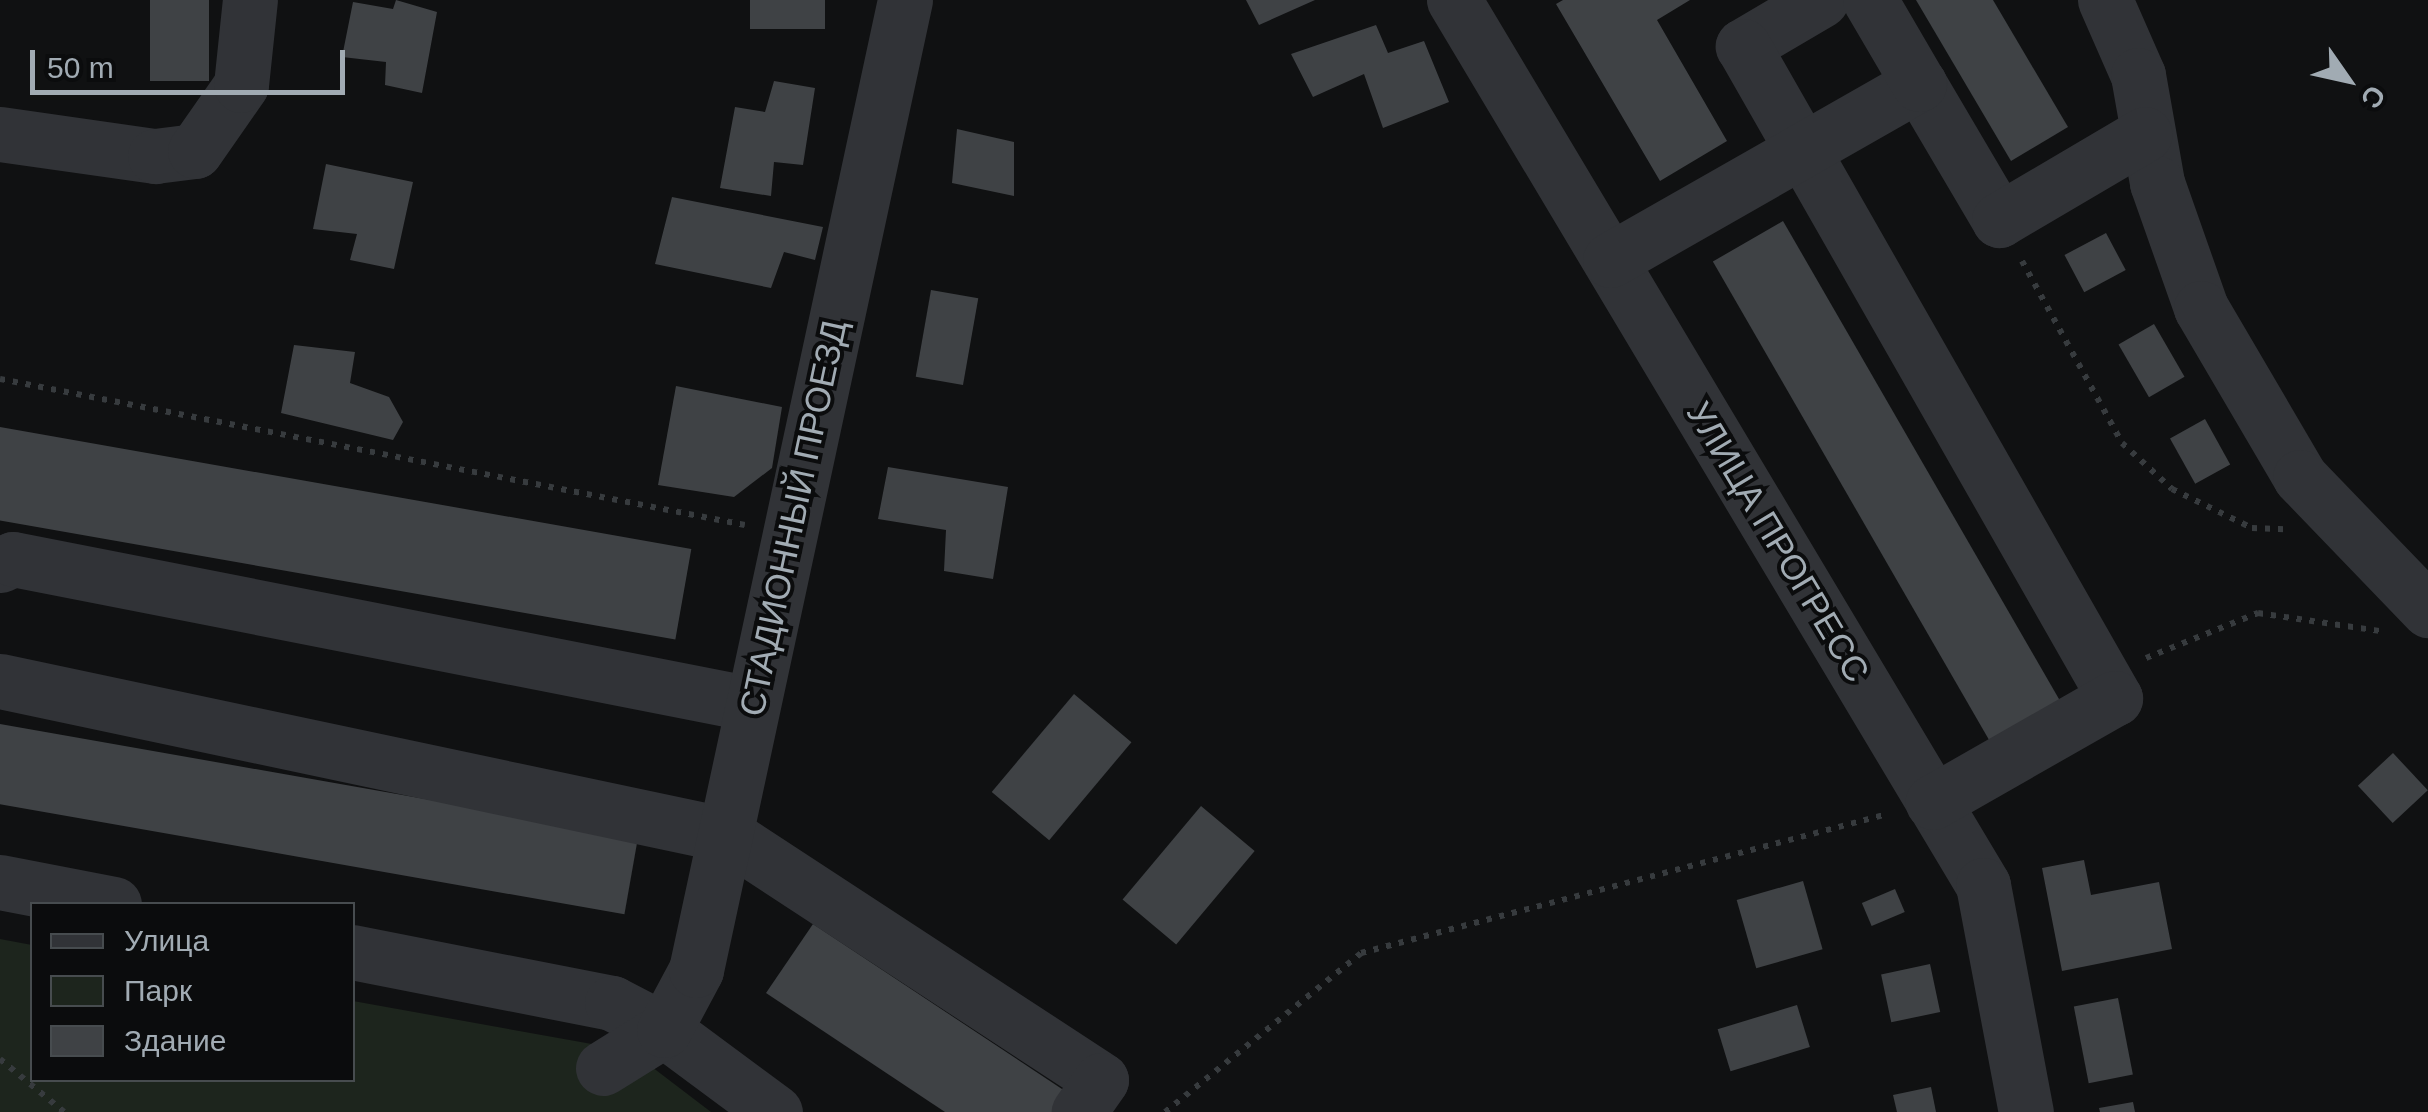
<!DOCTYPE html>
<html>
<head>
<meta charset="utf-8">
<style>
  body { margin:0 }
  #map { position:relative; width:2428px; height:1112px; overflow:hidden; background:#101112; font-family:Arial,sans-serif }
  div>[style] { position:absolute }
  .green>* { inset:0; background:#1d251d }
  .building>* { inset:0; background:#3f4245; transform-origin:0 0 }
  .path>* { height:6px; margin-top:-3px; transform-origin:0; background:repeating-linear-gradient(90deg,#373b3e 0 5px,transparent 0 13px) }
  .minor>* { height:55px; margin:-27.5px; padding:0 27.5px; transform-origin:27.5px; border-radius:27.5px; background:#313337 }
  span { translate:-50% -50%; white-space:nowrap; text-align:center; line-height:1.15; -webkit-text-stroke:8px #0b0c0d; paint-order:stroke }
  .street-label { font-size:35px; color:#a1abb3 }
  .legend { position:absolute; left:30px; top:902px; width:325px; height:180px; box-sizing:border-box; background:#0b0c0d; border:2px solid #474c4f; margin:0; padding:12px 18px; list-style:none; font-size:30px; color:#a1abb3 }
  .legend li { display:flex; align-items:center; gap:20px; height:50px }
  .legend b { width:50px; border:2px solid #474c4f }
  .north { position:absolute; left:2298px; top:30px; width:100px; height:100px; -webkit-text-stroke:8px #0b0c0d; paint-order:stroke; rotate:124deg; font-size:28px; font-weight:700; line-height:40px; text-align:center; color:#a1abb3 }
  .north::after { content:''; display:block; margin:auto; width:35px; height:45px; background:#a1abb3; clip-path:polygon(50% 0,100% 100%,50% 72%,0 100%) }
  .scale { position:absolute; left:30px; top:50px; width:315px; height:45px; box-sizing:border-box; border:5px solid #a1abb3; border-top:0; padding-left:12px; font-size:30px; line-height:35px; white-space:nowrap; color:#a1abb3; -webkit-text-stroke:8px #0b0c0d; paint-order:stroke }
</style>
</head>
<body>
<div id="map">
  <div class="green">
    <i style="clip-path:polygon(0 939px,32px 945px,32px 1080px,352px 1080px,353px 1001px,631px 1051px,711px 1112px,0 1112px)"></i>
  </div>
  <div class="building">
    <i style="left:150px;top:0;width:59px;height:81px"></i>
    <i style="clip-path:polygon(396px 0,437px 12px,422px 93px,385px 85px,386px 62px,342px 57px,353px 2px,393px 9px)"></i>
    <i style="left:750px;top:0;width:75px;height:29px"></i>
    <i style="clip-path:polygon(1246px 0,1315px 0,1259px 25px)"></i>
    <i style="clip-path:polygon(1563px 0,1690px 0,1657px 20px,1727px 141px,1660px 181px,1556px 4px)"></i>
    <i style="clip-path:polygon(1916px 0,1993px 0,2068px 127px,2011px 161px)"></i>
    <i style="clip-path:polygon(1376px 25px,1388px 53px,1424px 41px,1449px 102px,1383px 128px,1364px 74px,1313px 97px,1291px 54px)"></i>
    <i style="clip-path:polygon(774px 81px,815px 88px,803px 165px,774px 162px,771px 196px,720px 188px,735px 107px,765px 112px)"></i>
    <i style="clip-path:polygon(957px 129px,1014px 142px,1014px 196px,952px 183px)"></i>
    <i style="clip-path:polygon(326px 164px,413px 182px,394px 269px,350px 260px,357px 234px,313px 229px)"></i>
    <i style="clip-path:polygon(672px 197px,823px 227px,815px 260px,784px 252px,771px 288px,655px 264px)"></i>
    <i style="left:1783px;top:221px;width:558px;height:81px;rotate:60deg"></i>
    <i style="left:2106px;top:233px;width:42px;height:47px;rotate:62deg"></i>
    <i style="left:931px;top:290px;width:48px;height:88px;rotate:10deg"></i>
    <i style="left:2154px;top:324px;width:61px;height:41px;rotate:60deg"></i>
    <i style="clip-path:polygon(294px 345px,355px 352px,350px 383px,389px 397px,403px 422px,393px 440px,281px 413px)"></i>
    <i style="clip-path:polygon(676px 386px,782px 407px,772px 468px,734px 497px,658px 485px)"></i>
    <i style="left:2205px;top:419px;width:52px;height:40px;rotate:61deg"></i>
    <i style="left:0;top:427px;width:702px;height:92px;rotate:10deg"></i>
    <i style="clip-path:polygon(888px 467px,1008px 487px,993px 579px,944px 571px,946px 530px,878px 519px)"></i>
    <i style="left:1074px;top:694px;width:75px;height:128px;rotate:40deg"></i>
    <i style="left:0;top:724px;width:648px;height:79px;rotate:10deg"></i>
    <i style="left:2393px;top:753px;width:51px;height:48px;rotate:47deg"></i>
    <i style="left:1201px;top:806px;width:70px;height:122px;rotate:40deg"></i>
    <i style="clip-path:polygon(2084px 860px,2091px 895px,2159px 882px,2172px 949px,2062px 971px,2042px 868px)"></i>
    <i style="left:1803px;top:881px;width:71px;height:69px;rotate:74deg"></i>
    <i style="left:1895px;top:889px;width:25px;height:36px;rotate:67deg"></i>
    <i style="clip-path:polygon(813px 924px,1068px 1093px,1055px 1112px,945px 1112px,766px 993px)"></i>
    <i style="left:1930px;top:964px;width:49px;height:50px;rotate:78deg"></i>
    <i style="left:2118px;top:998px;width:78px;height:45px;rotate:79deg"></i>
    <i style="left:1797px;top:1005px;width:44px;height:83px;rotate:73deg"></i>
    <i style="clip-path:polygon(1931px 1087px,1936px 1112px,1897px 1112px,1893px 1095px)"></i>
    <i style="clip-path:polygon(2133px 1102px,2135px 1112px,2100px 1112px,2099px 1108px)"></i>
  </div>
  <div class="path">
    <i style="left:2022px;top:261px;width:208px;rotate:61.2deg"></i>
    <i style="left:2122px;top:443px;width:68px;rotate:42.6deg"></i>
    <i style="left:2172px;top:489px;width:89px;rotate:26deg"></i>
    <i style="left:2252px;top:528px;width:33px;rotate:2deg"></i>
    <i style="left:0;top:379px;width:759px;rotate:11.09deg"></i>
    <i style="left:2146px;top:658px;width:121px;rotate:-21.9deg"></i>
    <i style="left:2258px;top:613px;width:129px;rotate:8.4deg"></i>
    <i style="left:0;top:1059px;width:83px;rotate:39.6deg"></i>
    <i style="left:1165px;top:1112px;width:252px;rotate:-39deg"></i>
    <i style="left:1361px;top:953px;width:545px;rotate:-14.78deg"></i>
  </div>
  <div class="minor">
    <i style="left:1454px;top:0;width:1031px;rotate:59.13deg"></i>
    <i style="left:1983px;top:885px;width:231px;rotate:79.3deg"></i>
    <i style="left:1821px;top:0;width:91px;rotate:149.5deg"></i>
    <i style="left:1743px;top:46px;width:751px;rotate:60.29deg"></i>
    <i style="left:2115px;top:698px;width:210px;rotate:150.3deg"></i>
    <i style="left:2105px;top:0;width:82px;rotate:66.3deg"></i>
    <i style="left:2138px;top:75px;width:110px;rotate:80deg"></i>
    <i style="left:2157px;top:183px;width:133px;rotate:70.6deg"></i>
    <i style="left:2201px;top:308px;width:196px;rotate:59.6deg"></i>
    <i style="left:2300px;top:477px;width:185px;rotate:46.1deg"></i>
    <i style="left:1919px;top:84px;width:158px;rotate:59.5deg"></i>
    <i style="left:1999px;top:220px;width:169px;rotate:-30.5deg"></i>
    <i style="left:0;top:134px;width:157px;rotate:8.1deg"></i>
    <i style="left:155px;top:156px;width:40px;rotate:-7.1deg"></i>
    <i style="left:195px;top:151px;width:80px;rotate:-55.1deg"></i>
    <i style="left:241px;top:85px;width:85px;rotate:-84deg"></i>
    <i style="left:1610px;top:260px;width:356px;rotate:-29.7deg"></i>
    <i style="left:1919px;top:84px;width:97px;rotate:-120.3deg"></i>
    <i style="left:0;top:565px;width:14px;rotate:-25deg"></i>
    <i style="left:13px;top:559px;width:753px;rotate:11.1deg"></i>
    <i style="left:0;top:681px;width:743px;rotate:11.96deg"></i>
    <i style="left:727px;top:835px;width:447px;rotate:33.2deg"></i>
    <i style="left:1101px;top:1080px;width:39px;rotate:125deg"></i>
    <i style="left:0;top:882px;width:116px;rotate:10.9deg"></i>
    <i style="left:352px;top:952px;width:265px;rotate:11.1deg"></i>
    <i style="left:612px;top:1003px;width:59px;rotate:27.4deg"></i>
    <i style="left:664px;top:1030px;width:138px;rotate:36.5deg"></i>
    <i style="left:603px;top:1068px;width:72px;rotate:-31.9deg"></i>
    <i style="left:664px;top:1030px;width:68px;rotate:-61.9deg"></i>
    <i style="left:696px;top:970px;width:992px;rotate:-77.84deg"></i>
  </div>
  <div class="street-label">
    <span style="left:793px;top:518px;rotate:-78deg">СТАДИОННЫЙ ПРОЕЗД</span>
    <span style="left:1778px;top:542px;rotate:59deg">УЛИЦА ПРОГРЕСС</span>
  </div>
  <ul class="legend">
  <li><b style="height:12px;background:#313337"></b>Улица</li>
  <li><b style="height:28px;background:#1d251d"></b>Парк</li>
  <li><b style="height:28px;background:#3f4245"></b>Здание</li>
  </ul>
  <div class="north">С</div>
  <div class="scale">50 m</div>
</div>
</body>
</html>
